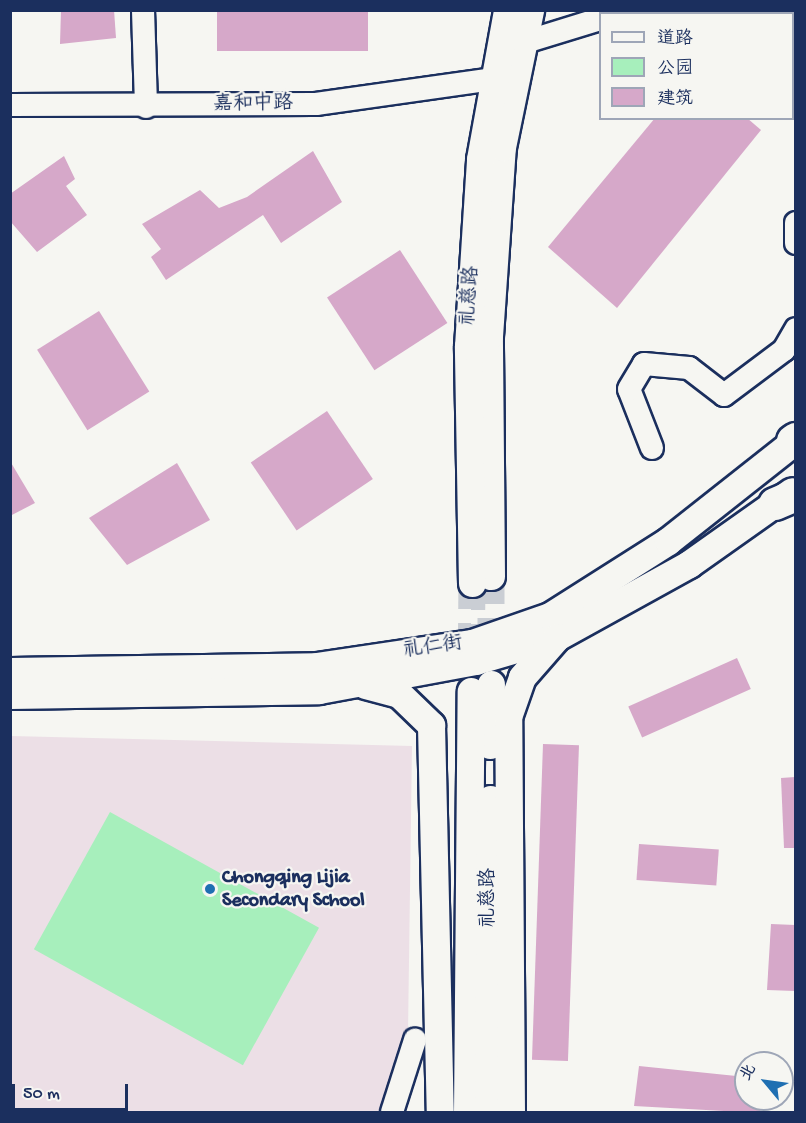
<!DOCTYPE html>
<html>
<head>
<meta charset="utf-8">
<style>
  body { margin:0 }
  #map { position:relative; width:806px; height:1123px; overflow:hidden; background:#f6f6f2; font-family:"Gochi Hand","LXGW WenKai TC",sans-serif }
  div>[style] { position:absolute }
  .built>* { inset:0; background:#ecdfe6 }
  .green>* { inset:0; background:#a7efbc; transform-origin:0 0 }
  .building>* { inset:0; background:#d6a8c9; transform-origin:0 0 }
  .major-tunnel>* { height:27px; margin-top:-13.5px; transform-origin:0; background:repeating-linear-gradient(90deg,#caced4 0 27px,transparent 0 41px) }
  .roads { filter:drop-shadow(2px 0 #1b2f5e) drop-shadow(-2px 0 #1b2f5e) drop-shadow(0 2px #1b2f5e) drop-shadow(0 -2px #1b2f5e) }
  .minor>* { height:22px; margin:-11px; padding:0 11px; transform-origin:11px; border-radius:11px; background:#f6f6f2 }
  .major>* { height:27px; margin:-13.5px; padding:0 13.5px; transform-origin:13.5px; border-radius:13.5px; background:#f6f6f2 }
  .highway>* { height:32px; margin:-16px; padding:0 16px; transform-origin:16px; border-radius:16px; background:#f6f6f2 }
  .dots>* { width:16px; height:16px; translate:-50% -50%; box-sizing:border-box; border:3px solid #f6f6f2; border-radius:50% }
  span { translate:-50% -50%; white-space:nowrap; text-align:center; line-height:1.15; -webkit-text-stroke:4.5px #f6f6f2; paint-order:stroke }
  .street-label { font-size:20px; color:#1b2f5e }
  .poi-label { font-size:20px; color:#1b2f5e; font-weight:700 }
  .left { translate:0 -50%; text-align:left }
  .frame { position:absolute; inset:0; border:12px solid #1b2f5e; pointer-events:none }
  .legend { position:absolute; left:599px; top:12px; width:195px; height:108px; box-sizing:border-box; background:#f6f6f2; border:2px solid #9ea6b7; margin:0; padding:8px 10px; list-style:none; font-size:18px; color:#1b2f5e }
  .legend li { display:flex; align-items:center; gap:12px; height:30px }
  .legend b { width:30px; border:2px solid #9ea6b7 }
  .north { position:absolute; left:734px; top:1051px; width:60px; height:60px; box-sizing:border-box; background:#f6f6f2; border:2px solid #9ea6b7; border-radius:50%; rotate:299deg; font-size:16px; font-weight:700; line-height:24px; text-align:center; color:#1b2f5e }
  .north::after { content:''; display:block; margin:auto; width:21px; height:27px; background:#1f6fb2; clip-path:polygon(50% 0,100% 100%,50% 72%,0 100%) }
  .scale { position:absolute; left:12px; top:1084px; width:116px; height:27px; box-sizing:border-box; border:3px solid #1b2f5e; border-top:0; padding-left:8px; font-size:18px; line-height:21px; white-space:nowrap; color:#1b2f5e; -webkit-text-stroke:4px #f6f6f2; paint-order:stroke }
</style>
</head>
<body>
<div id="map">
  <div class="built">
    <i style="clip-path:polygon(11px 736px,412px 746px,408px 1032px,380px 1112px,11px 1112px)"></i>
  </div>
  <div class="green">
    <i style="left:110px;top:812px;width:239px;height:157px;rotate:29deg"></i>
  </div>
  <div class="building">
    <i style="clip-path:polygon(61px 10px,114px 10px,116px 38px,60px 44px)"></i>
    <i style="left:217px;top:10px;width:151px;height:41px"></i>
    <i style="clip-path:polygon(655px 118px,747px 118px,761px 130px,617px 308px,548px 247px)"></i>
    <i style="clip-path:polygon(313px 151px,342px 202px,281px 243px,263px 215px,166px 280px,151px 257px,161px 249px,142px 224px,200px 190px,219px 208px,247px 197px)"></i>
    <i style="clip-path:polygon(64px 156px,75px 179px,66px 186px,87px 215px,37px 252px,10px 221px,10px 194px)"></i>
    <i style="left:400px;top:250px;width:87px;height:87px;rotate:57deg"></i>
    <i style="left:99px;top:311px;width:95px;height:73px;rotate:58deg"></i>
    <i style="left:327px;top:411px;width:82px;height:92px;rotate:56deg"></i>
    <i style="clip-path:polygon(10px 461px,35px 503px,10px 516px)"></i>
    <i style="clip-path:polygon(177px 463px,210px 520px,127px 565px,89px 518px)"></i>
    <i style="left:737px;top:658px;width:34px;height:119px;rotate:66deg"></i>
    <i style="left:543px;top:744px;width:36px;height:316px;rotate:2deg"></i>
    <i style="clip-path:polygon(795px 777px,795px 848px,784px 848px,781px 778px)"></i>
    <i style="left:639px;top:844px;width:80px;height:36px;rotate:4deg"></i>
    <i style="clip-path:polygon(771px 924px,795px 925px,795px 991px,767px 990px)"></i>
    <i style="clip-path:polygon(639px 1066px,746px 1077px,746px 1099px,762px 1099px,760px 1113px,634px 1106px)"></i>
  </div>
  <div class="major-tunnel">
    <i style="left:491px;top:576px;width:83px;rotate:90deg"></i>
    <i style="left:471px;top:691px;width:108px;rotate:-89.5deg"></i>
  </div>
  <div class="roads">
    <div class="minor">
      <i style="left:143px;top:10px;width:97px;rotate:88.2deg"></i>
      <i style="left:617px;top:14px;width:10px;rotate:-24deg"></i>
      <i style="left:522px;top:43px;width:82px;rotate:-17.1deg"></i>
      <i style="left:10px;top:105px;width:306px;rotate:-0.2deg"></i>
      <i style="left:316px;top:104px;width:180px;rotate:-8deg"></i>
      <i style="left:796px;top:223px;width:20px;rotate:90deg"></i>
      <i style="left:652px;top:448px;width:63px;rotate:-111.3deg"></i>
      <i style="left:629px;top:389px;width:29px;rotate:-59deg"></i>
      <i style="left:644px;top:364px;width:45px;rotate:5.1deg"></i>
      <i style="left:689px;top:368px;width:44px;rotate:37.6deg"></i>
      <i style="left:724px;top:395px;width:75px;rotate:-36.9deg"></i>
      <i style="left:784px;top:350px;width:24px;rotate:-60deg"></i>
      <i style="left:392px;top:1112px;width:76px;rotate:-72.3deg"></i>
    </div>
    <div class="major">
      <i style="left:491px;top:576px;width:240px;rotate:-90.5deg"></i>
      <i style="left:489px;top:336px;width:189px;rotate:-86.1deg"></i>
      <i style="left:502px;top:147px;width:140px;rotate:-78.4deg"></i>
      <i style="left:472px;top:583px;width:237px;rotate:-91deg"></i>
      <i style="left:468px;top:346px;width:187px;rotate:-86.3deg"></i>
      <i style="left:480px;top:159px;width:151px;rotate:-79.7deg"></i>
      <i style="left:10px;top:671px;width:306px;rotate:-0.9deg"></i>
      <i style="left:316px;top:666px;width:158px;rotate:-8.4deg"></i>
      <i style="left:472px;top:643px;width:83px;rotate:-19.1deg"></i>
      <i style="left:550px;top:616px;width:140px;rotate:-32.4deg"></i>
      <i style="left:668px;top:541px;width:163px;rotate:-38.3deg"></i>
      <i style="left:365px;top:685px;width:35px;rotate:15deg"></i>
      <i style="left:399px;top:694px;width:45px;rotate:44.1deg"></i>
      <i style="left:431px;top:725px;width:387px;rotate:88.7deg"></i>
      <i style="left:10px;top:695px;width:309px;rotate:-0.9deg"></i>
      <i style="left:319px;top:690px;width:159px;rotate:-10.5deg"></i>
      <i style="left:475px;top:661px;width:85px;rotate:-16.3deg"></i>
      <i style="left:557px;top:637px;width:151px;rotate:-28.9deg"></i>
      <i style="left:689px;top:564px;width:126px;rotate:-35.3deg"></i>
      <i style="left:490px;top:745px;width:61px;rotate:-89.1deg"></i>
      <i style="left:467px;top:1112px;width:421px;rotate:-89.5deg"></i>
      <i style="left:488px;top:1112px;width:313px;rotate:-89.6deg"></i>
      <i style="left:511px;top:1112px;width:395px;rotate:-90.4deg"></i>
      <i style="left:508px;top:717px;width:42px;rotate:-70.7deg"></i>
      <i style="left:522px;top:677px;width:53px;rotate:-48.8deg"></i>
    </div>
    <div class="highway">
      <i style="left:793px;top:441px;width:4px;rotate:-34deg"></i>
      <i style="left:775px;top:504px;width:23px;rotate:-23deg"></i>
    </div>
  </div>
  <div class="dots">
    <i style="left:210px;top:889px;background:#1f6fb2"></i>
  </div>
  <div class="street-label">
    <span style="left:253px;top:105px;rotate:-1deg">嘉和中路</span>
    <span style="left:471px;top:296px;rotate:-86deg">礼慈路</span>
    <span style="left:433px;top:648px;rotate:-8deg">礼仁街</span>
    <span style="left:489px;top:898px;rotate:-90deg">礼慈路</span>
  </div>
  <div class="poi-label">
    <span class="left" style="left:222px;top:890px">Chongqing Lijia<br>Secondary School</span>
  </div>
  <div class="frame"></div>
  <ul class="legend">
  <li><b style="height:8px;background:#f6f6f2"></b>道路</li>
  <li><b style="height:16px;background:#a7efbc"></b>公园</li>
  <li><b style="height:16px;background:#d6a8c9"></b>建筑</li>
  </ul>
  <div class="north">北</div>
  <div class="scale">50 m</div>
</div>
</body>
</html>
